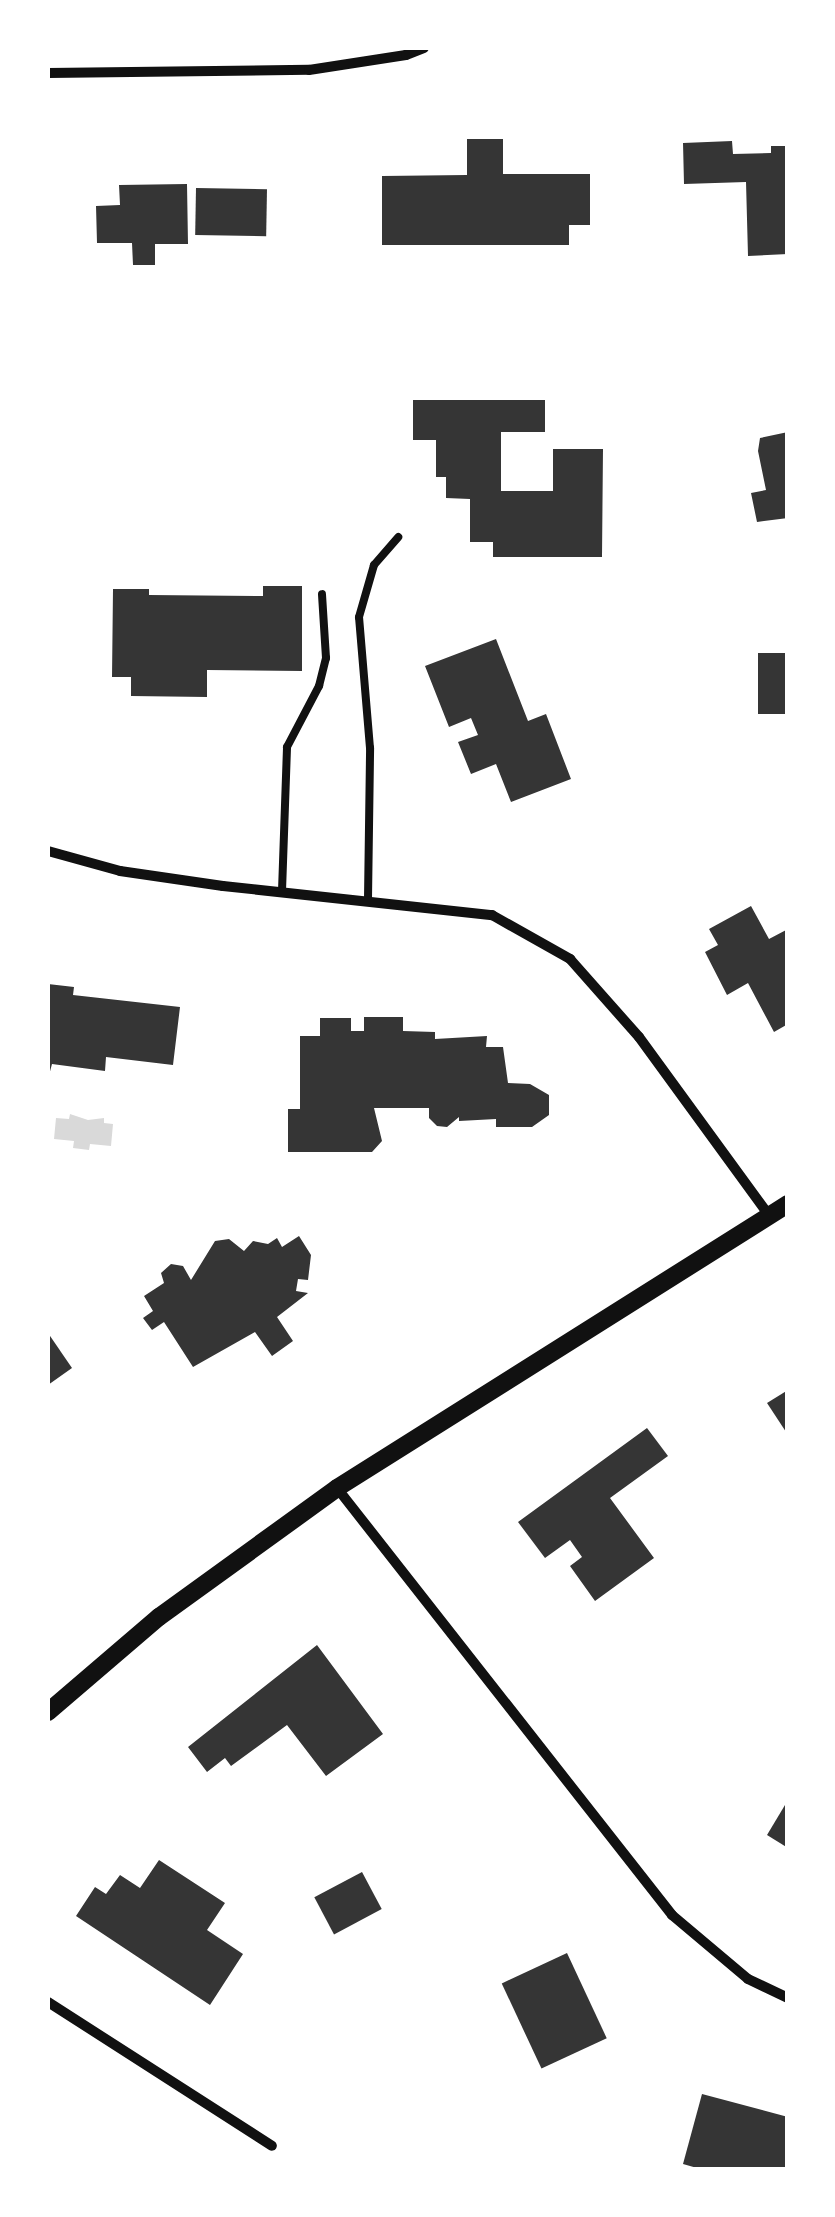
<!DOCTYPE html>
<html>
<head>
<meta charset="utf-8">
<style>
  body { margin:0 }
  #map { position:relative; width:835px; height:2217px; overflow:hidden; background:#fff; font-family:Inter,sans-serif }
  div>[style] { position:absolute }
  .water>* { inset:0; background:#d9d9d9 }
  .building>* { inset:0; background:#353535; transform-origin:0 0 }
  .service>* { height:8px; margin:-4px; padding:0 4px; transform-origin:4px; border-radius:4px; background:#111 }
  .minor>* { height:10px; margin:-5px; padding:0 5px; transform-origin:5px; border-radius:5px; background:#111 }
  .tertiary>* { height:18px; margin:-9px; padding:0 9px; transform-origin:9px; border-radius:9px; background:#111 }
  span { translate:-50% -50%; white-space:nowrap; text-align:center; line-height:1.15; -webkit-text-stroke:9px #fff; paint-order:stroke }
  .frame { position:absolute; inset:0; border:50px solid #fff; pointer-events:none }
</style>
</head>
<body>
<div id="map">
  <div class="water">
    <i style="clip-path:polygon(70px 1114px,88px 1120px,104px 1118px,104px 1123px,113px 1124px,111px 1146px,90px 1144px,89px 1150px,73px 1148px,74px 1141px,54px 1139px,56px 1118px,69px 1119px)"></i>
  </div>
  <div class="building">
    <i style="clip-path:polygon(467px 139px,503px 139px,503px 174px,590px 174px,590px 225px,569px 225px,569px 245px,382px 245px,382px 176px,467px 175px)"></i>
    <i style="clip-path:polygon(732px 141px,733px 154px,771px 153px,771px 146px,788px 146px,788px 254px,748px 256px,746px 182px,684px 184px,683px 143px)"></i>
    <i style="clip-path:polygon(187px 184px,188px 244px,155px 244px,155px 265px,133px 265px,132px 243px,97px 243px,96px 206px,120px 205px,119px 185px)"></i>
    <i style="left:196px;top:188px;width:71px;height:47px;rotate:1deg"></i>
    <i style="clip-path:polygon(413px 400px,545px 400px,545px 432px,501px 432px,501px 491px,553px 491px,553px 449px,603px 449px,602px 557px,493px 557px,493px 542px,470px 542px,470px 499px,446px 498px,446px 477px,436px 477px,436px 440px,413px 440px)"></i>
    <i style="clip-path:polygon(788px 432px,788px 518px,757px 522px,751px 493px,766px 490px,758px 451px,760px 438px)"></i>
    <i style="clip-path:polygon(263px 586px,302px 586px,302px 671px,207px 670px,207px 697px,131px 696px,131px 677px,112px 677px,113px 589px,149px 589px,149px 595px,263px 596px)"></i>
    <i style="clip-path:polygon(496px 639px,528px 721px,546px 714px,571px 779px,511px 802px,496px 764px,471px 774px,458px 742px,478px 735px,471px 718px,449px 727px,425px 666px)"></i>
    <i style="left:758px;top:653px;width:30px;height:61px"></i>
    <i style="clip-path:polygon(751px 906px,769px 939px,788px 929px,788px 1024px,774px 1032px,748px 983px,727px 995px,705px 952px,718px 945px,709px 929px)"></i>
    <i style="clip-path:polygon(48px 984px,74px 987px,73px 995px,180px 1007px,173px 1065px,106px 1057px,105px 1071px,52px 1064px,48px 1079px)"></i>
    <i style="clip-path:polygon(364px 1017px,403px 1017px,403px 1031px,435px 1032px,435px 1039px,487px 1036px,486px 1047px,503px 1047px,508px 1083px,530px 1084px,549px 1095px,549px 1115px,532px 1127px,496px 1127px,496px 1119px,459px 1121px,459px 1117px,447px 1127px,437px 1126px,429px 1118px,429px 1108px,374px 1108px,382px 1141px,372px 1152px,288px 1152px,288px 1109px,300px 1109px,300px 1036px,320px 1036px,320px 1018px,351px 1018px,351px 1031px,364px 1031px)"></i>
    <i style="clip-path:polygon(299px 1236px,311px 1255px,308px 1280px,298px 1279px,296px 1291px,308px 1293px,277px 1317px,293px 1341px,272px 1356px,255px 1332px,193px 1367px,164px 1322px,152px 1330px,143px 1318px,153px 1311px,144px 1296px,164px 1283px,161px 1273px,171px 1264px,183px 1266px,191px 1280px,215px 1241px,229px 1239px,244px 1251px,253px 1241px,268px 1244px,277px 1238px,282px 1247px)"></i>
    <i style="clip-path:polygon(48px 1333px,72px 1368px,48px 1385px)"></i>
    <i style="clip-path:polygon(788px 1390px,788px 1435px,767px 1403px)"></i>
    <i style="clip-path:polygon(647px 1428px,668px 1456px,610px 1498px,654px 1558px,595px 1601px,570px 1566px,582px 1557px,570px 1540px,545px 1558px,518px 1522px)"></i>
    <i style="clip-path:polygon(317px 1645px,383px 1734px,326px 1776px,287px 1725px,231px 1766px,225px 1758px,207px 1772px,188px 1747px)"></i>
    <i style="clip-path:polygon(788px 1800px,788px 1848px,767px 1835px)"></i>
    <i style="clip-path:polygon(159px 1860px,225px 1903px,207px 1930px,243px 1954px,210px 2005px,76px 1916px,95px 1887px,106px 1894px,120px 1875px,140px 1888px)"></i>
    <i style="left:362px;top:1872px;width:42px;height:54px;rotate:62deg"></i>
    <i style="left:567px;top:1953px;width:94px;height:72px;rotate:65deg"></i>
    <i style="clip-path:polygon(702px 2094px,788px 2117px,788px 2170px,704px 2170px,683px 2164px)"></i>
  </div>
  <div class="service">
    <i style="left:282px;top:891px;width:144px;rotate:-88deg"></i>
    <i style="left:287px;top:747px;width:69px;rotate:-62.3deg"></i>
    <i style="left:319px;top:686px;width:29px;rotate:-76deg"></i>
    <i style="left:326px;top:658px;width:64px;rotate:-93.6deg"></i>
    <i style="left:368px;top:899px;width:151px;rotate:-89.2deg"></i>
    <i style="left:370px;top:748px;width:131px;rotate:-94.8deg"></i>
    <i style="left:359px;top:617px;width:54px;rotate:-73.9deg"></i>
    <i style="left:374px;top:565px;width:37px;rotate:-49deg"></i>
  </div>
  <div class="minor">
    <i style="left:48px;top:73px;width:261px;rotate:-0.7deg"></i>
    <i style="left:309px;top:70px;width:98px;rotate:-8.8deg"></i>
    <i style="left:406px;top:55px;width:19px;rotate:-21deg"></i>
    <i style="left:48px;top:851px;width:75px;rotate:15.5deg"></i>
    <i style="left:120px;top:871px;width:104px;rotate:8.3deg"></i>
    <i style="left:223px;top:886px;width:271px;rotate:6.2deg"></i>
    <i style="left:492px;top:915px;width:90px;rotate:29.4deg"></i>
    <i style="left:570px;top:959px;width:104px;rotate:48.5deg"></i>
    <i style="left:639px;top:1037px;width:220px;rotate:53.9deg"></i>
    <i style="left:337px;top:1488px;width:543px;rotate:51.88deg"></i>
    <i style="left:672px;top:1915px;width:99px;rotate:40.1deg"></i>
    <i style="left:748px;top:1979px;width:44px;rotate:25.4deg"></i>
    <i style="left:48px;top:2002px;width:266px;rotate:32.7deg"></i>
  </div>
  <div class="tertiary">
    <i style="left:48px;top:1712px;width:146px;rotate:-40.6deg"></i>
    <i style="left:159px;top:1617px;width:220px;rotate:-35.9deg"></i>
    <i style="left:337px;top:1488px;width:533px;rotate:-32.2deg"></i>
  </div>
  <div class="frame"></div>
</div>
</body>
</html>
